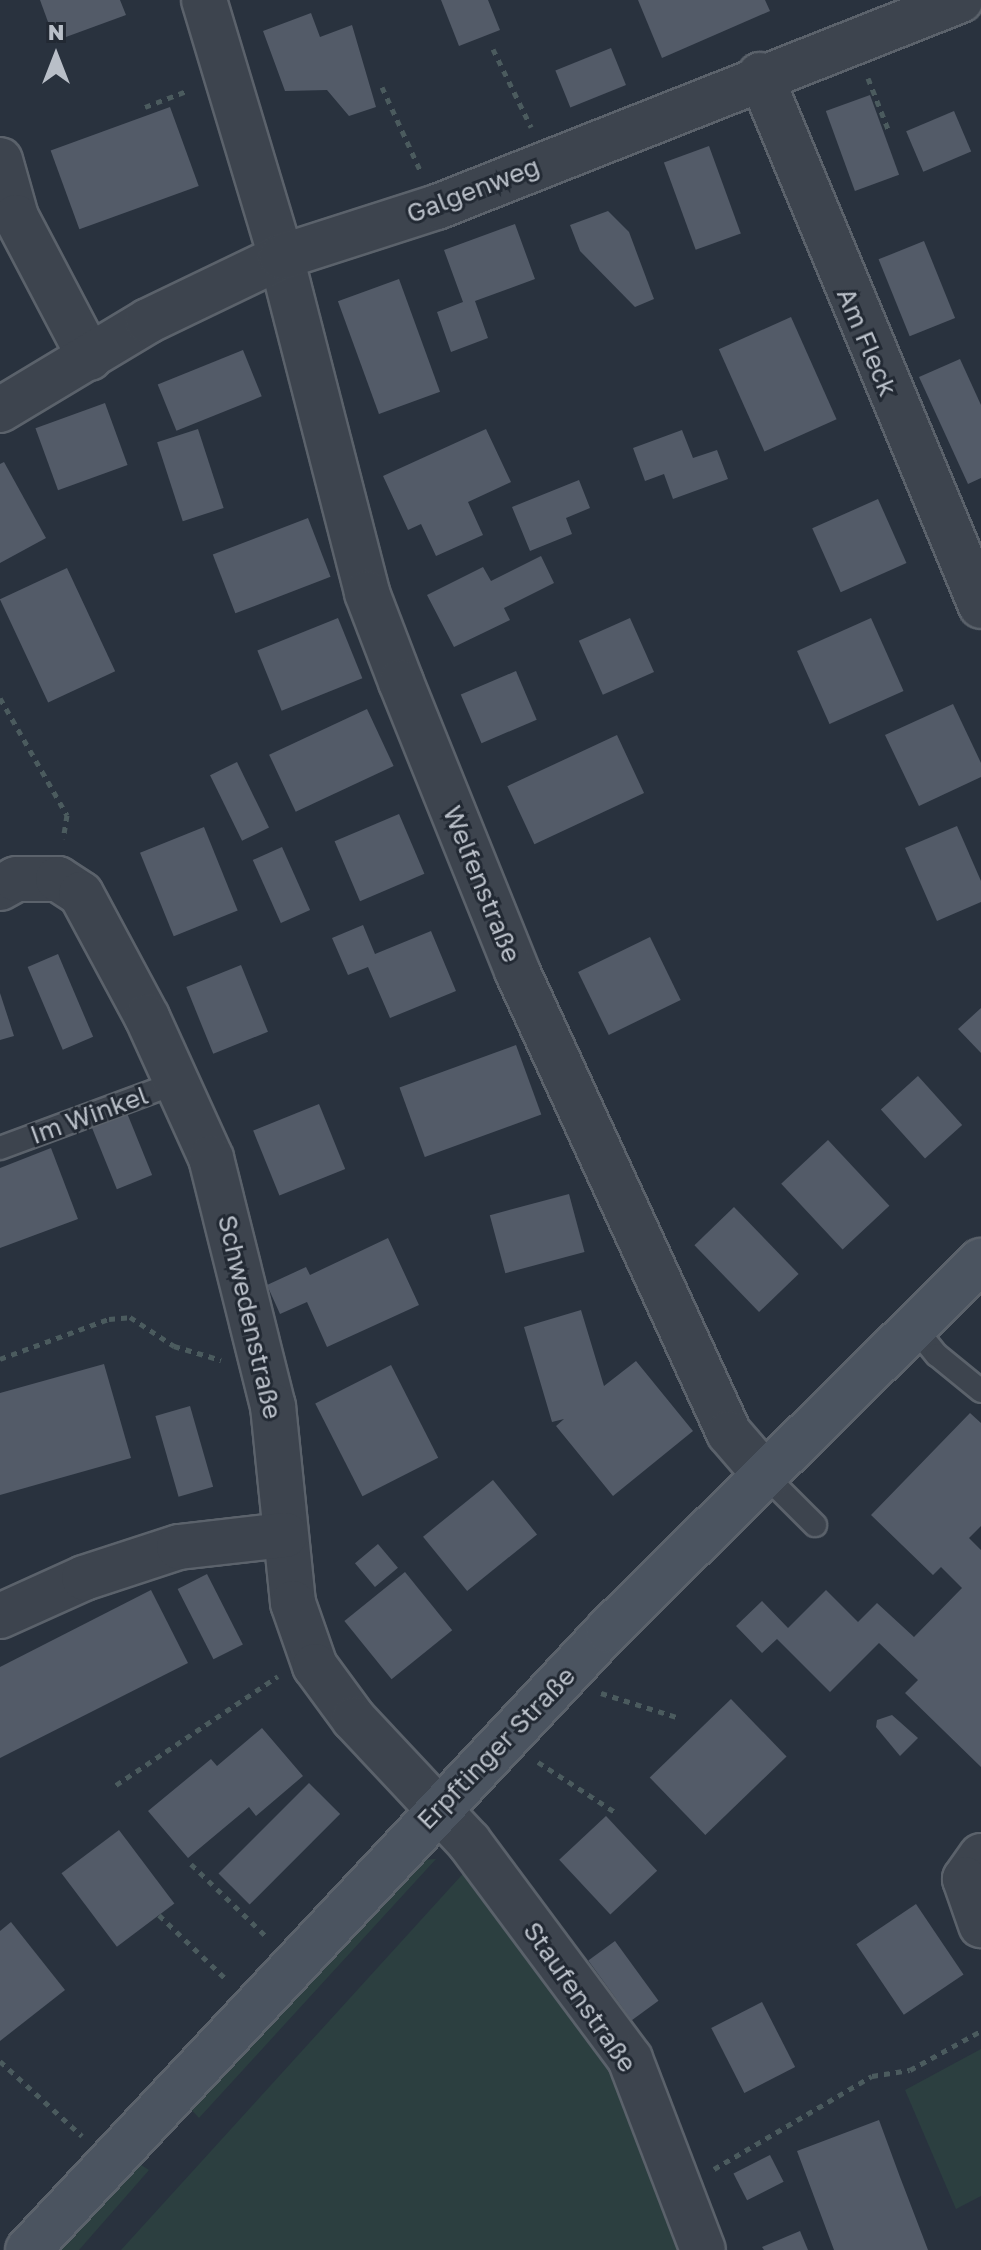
<!DOCTYPE html>
<html>
<head>
<meta charset="utf-8">
<style>
  body { margin:0 }
  #map { position:relative; width:981px; height:2250px; overflow:hidden; background:#29323e; font-family:"Golos Text",sans-serif }
  div>[style] { position:absolute }
  .green>* { inset:0; background:#2c3f40 }
  .building>* { inset:0; background:#535b68; transform-origin:0 0 }
  .path>* { height:5px; margin-top:-2.5px; transform-origin:0; background:repeating-linear-gradient(90deg,#4b5b5e 0 6px,transparent 0 12px) }
  .roads { filter:drop-shadow(2px 0 #5b626b) drop-shadow(-2px 0 #5b626b) drop-shadow(0 2px #5b626b) drop-shadow(0 -2px #5b626b) }
  .lane>* { height:22px; margin:-11px; padding:0 11px; transform-origin:11px; border-radius:11px; background:#3d444e }
  .street>* { height:44px; margin:-22px; padding:0 22px; transform-origin:22px; border-radius:22px; background:#3d444e }
  .secondary>* { height:44px; margin:-22px; padding:0 22px; transform-origin:22px; border-radius:22px; background:#4b5460 }
  span { translate:-50% -50%; white-space:nowrap; text-align:center; line-height:1.15; -webkit-text-stroke:6px #222933; paint-order:stroke }
  .street-label { font-size:26px; color:#b9bfc8 }
  .north { position:absolute; left:16px; top:16px; width:80px; height:80px; -webkit-text-stroke:6px #222933; paint-order:stroke; rotate:0deg; font-size:22px; font-weight:700; line-height:32px; text-align:center; color:#b9bfc8 }
  .north::after { content:''; display:block; margin:auto; width:28px; height:36px; background:#b9bfc8; clip-path:polygon(50% 0,100% 100%,50% 72%,0 100%) }
</style>
</head>
<body>
<div id="map">
  <div class="green">
    <i style="clip-path:polygon(436px 1859px,199px 2118px,187px 2105px,416px 1860px)"></i>
    <i style="clip-path:polygon(470px 1866px,612px 2069px,698px 2250px,121px 2250px)"></i>
    <i style="clip-path:polygon(981px 2049px,981px 2196px,956px 2209px,905px 2090px)"></i>
    <i style="clip-path:polygon(135px 2161px,149px 2170px,79px 2250px,53px 2250px)"></i>
  </div>
  <div class="building">
    <i style="clip-path:polygon(40px 0,120px 0,126px 15px,55px 41px)"></i>
    <i style="clip-path:polygon(441px 0,488px 0,500px 30px,459px 46px)"></i>
    <i style="clip-path:polygon(638px 0,765px 0,770px 11px,662px 58px)"></i>
    <i style="clip-path:polygon(311px 13px,320px 37px,352px 25px,376px 107px,349px 116px,327px 90px,285px 91px,263px 31px)"></i>
    <i style="left:611px;top:48px;width:40px;height:60px;rotate:68deg"></i>
    <i style="left:870px;top:95px;width:85px;height:47px;rotate:70deg"></i>
    <i style="left:170px;top:107px;width:84px;height:127px;rotate:70deg"></i>
    <i style="left:954px;top:111px;width:44px;height:52px;rotate:67deg"></i>
    <i style="left:709px;top:146px;width:93px;height:48px;rotate:70deg"></i>
    <i style="clip-path:polygon(608px 211px,629px 232px,654px 299px,635px 307px,580px 251px,570px 225px)"></i>
    <i style="clip-path:polygon(515px 224px,535px 279px,475px 301px,488px 338px,451px 352px,437px 312px,463px 302px,444px 250px)"></i>
    <i style="left:924px;top:241px;width:83px;height:49px;rotate:68deg"></i>
    <i style="left:399px;top:279px;width:120px;height:65px;rotate:70deg"></i>
    <i style="left:791px;top:317px;width:112px;height:79px;rotate:66deg"></i>
    <i style="left:243px;top:350px;width:50px;height:92px;rotate:68deg"></i>
    <i style="clip-path:polygon(960px 359px,981px 405px,981px 478px,968px 484px,919px 377px)"></i>
    <i style="left:105px;top:403px;width:66px;height:74px;rotate:70deg"></i>
    <i style="left:198px;top:429px;width:83px;height:43px;rotate:72deg"></i>
    <i style="clip-path:polygon(486px 429px,511px 482px,468px 502px,483px 535px,436px 556px,421px 524px,408px 530px,383px 476px)"></i>
    <i style="clip-path:polygon(682px 430px,693px 458px,717px 450px,728px 479px,673px 499px,664px 474px,645px 481px,633px 448px)"></i>
    <i style="clip-path:polygon(4px 462px,46px 538px,0 563px,0 464px)"></i>
    <i style="clip-path:polygon(579px 480px,590px 508px,566px 518px,572px 534px,530px 551px,512px 507px)"></i>
    <i style="left:878px;top:499px;width:70px;height:72px;rotate:66deg"></i>
    <i style="left:308px;top:518px;width:63px;height:102px;rotate:69deg"></i>
    <i style="clip-path:polygon(541px 556px,554px 583px,504px 608px,510px 620px,454px 647px,427px 595px,483px 567px,491px 581px)"></i>
    <i style="left:67px;top:568px;width:114px;height:74px;rotate:65deg"></i>
    <i style="left:338px;top:618px;width:65px;height:87px;rotate:68deg"></i>
    <i style="left:630px;top:618px;width:59px;height:56px;rotate:66deg"></i>
    <i style="left:871px;top:618px;width:80px;height:81px;rotate:66deg"></i>
    <i style="left:516px;top:671px;width:53px;height:60px;rotate:67deg"></i>
    <i style="clip-path:polygon(953px 704px,981px 763px,981px 777px,919px 806px,885px 735px)"></i>
    <i style="left:367px;top:709px;width:63px;height:108px;rotate:65deg"></i>
    <i style="left:617px;top:735px;width:64px;height:121px;rotate:65deg"></i>
    <i style="left:237px;top:762px;width:73px;height:30px;rotate:64deg"></i>
    <i style="left:399px;top:814px;width:65px;height:70px;rotate:67deg"></i>
    <i style="clip-path:polygon(957px 826px,981px 881px,981px 902px,937px 921px,905px 848px)"></i>
    <i style="left:204px;top:827px;width:90px;height:69px;rotate:68deg"></i>
    <i style="left:282px;top:847px;width:69px;height:32px;rotate:66deg"></i>
    <i style="clip-path:polygon(363px 925px,375px 954px,431px 931px,456px 991px,390px 1018px,368px 967px,348px 975px,332px 938px)"></i>
    <i style="left:650px;top:937px;width:70px;height:80px;rotate:64deg"></i>
    <i style="left:58px;top:954px;width:90px;height:33px;rotate:67deg"></i>
    <i style="left:241px;top:965px;width:72px;height:59px;rotate:68deg"></i>
    <i style="clip-path:polygon(0 993px,14px 1036px,0 1040px)"></i>
    <i style="clip-path:polygon(981px 1008px,981px 1053px,958px 1029px)"></i>
    <i style="left:516px;top:1045px;width:74px;height:124px;rotate:70deg"></i>
    <i style="left:918px;top:1076px;width:66px;height:50px;rotate:48deg"></i>
    <i style="left:319px;top:1104px;width:70px;height:71px;rotate:68deg"></i>
    <i style="left:127px;top:1113px;width:67px;height:38px;rotate:68deg"></i>
    <i style="left:828px;top:1140px;width:90px;height:64px;rotate:47deg"></i>
    <i style="clip-path:polygon(51px 1148px,78px 1219px,0 1248px,0 1168px)"></i>
    <i style="left:569px;top:1194px;width:60px;height:82px;rotate:75deg"></i>
    <i style="left:734px;top:1207px;width:93px;height:55px;rotate:46deg"></i>
    <i style="clip-path:polygon(388px 1238px,419px 1305px,327px 1347px,307px 1302px,280px 1314px,267px 1285px,306px 1267px,310px 1275px)"></i>
    <i style="clip-path:polygon(581px 1310px,604px 1386px,636px 1361px,693px 1431px,613px 1496px,556px 1426px,564px 1419px,552px 1422px,524px 1327px)"></i>
    <i style="clip-path:polygon(104px 1364px,131px 1458px,0 1495px,0 1393px)"></i>
    <i style="left:391px;top:1365px;width:104px;height:85px;rotate:63deg"></i>
    <i style="left:190px;top:1406px;width:84px;height:36px;rotate:74deg"></i>
    <i style="clip-path:polygon(970px 1413px,981px 1423px,981px 1526px,969px 1538px,981px 1550px,981px 1767px,905px 1693px,918px 1680px,879px 1643px,830px 1692px,777px 1639px,762px 1653px,736px 1626px,762px 1601px,788px 1628px,826px 1590px,858px 1622px,877px 1603px,914px 1637px,962px 1588px,941px 1567px,933px 1575px,871px 1515px)"></i>
    <i style="left:493px;top:1480px;width:70px;height:90px;rotate:51deg"></i>
    <i style="left:378px;top:1544px;width:31px;height:30px;rotate:50deg"></i>
    <i style="left:405px;top:1572px;width:75px;height:78px;rotate:51deg"></i>
    <i style="left:207px;top:1574px;width:79px;height:33px;rotate:63deg"></i>
    <i style="clip-path:polygon(151px 1590px,188px 1663px,0 1758px,0 1667px)"></i>
    <i style="left:731px;top:1699px;width:80px;height:113px;rotate:46deg"></i>
    <i style="clip-path:polygon(892px 1715px,918px 1738px,900px 1756px,876px 1727px,877px 1720px)"></i>
    <i style="clip-path:polygon(262px 1728px,303px 1776px,256px 1816px,249px 1807px,188px 1858px,148px 1811px,211px 1759px,217px 1766px)"></i>
    <i style="left:309px;top:1783px;width:44px;height:128px;rotate:45deg"></i>
    <i style="left:606px;top:1816px;width:75px;height:64px;rotate:47deg"></i>
    <i style="left:119px;top:1830px;width:92px;height:72px;rotate:53deg"></i>
    <i style="left:916px;top:1904px;width:85px;height:72px;rotate:56deg"></i>
    <i style="clip-path:polygon(11px 1922px,65px 1990px,0 2041px,0 1931px)"></i>
    <i style="left:615px;top:1941px;width:74px;height:33px;rotate:54deg"></i>
    <i style="left:762px;top:2002px;width:73px;height:57px;rotate:63deg"></i>
    <i style="clip-path:polygon(879px 2120px,900px 2177px,928px 2250px,834px 2250px,797px 2151px)"></i>
    <i style="left:770px;top:2155px;width:30px;height:41px;rotate:63deg"></i>
    <i style="clip-path:polygon(800px 2231px,808px 2250px,764px 2250px,762px 2247px)"></i>
  </div>
  <div class="path">
    <i style="left:493px;top:49px;width:87px;rotate:64deg"></i>
    <i style="left:868px;top:78px;width:55px;rotate:68.6deg"></i>
    <i style="left:382px;top:87px;width:91px;rotate:65.4deg"></i>
    <i style="left:145px;top:107px;width:47px;rotate:-21.1deg"></i>
    <i style="left:0;top:698px;width:135px;rotate:60.2deg"></i>
    <i style="left:67px;top:815px;width:24px;rotate:99deg"></i>
    <i style="left:0;top:1359px;width:116px;rotate:-20.2deg"></i>
    <i style="left:109px;top:1319px;width:21px;rotate:-5deg"></i>
    <i style="left:130px;top:1317px;width:53px;rotate:33.4deg"></i>
    <i style="left:174px;top:1346px;width:49px;rotate:16.6deg"></i>
    <i style="left:601px;top:1693px;width:83px;rotate:17.6deg"></i>
    <i style="left:538px;top:1762px;width:92px;rotate:33deg"></i>
    <i style="left:116px;top:1785px;width:195px;rotate:-33.9deg"></i>
    <i style="left:191px;top:1864px;width:107px;rotate:43.9deg"></i>
    <i style="left:159px;top:1915px;width:95px;rotate:43.7deg"></i>
    <i style="left:0;top:2061px;width:111px;rotate:42.4deg"></i>
    <i style="left:714px;top:2169px;width:183px;rotate:-30.5deg"></i>
    <i style="left:872px;top:2076px;width:38px;rotate:-9deg"></i>
    <i style="left:910px;top:2070px;width:81px;rotate:-28.8deg"></i>
  </div>
  <div class="roads">
    <div class="lane">
      <i style="left:0;top:1148px;width:190px;rotate:-20.3deg"></i>
      <i style="left:914px;top:1327px;width:36px;rotate:51deg"></i>
      <i style="left:937px;top:1355px;width:57px;rotate:39.3deg"></i>
      <i style="left:767px;top:1477px;width:68px;rotate:45deg"></i>
    </div>
    <div class="street">
      <i style="left:204px;top:0;width:268px;rotate:73.3deg"></i>
      <i style="left:281px;top:257px;width:347px;rotate:75.6deg"></i>
      <i style="left:367px;top:593px;width:95px;rotate:69.1deg"></i>
      <i style="left:401px;top:682px;width:311px;rotate:68.1deg"></i>
      <i style="left:517px;top:971px;width:508px;rotate:65.35deg"></i>
      <i style="left:729px;top:1433px;width:58px;rotate:49.2deg"></i>
      <i style="left:760px;top:75px;width:575px;rotate:67.4deg"></i>
      <i style="left:0;top:160px;width:59px;rotate:74.3deg"></i>
      <i style="left:16px;top:217px;width:159px;rotate:62.3deg"></i>
      <i style="left:0;top:410px;width:173px;rotate:-31deg"></i>
      <i style="left:148px;top:321px;width:148px;rotate:-25.7deg"></i>
      <i style="left:281px;top:257px;width:164px;rotate:-17.8deg"></i>
      <i style="left:437px;top:207px;width:563px;rotate:-21.56deg"></i>
      <i style="left:0;top:888px;width:18px;rotate:-29deg"></i>
      <i style="left:16px;top:879px;width:42px"></i>
      <i style="left:58px;top:879px;width:27px;rotate:33deg"></i>
      <i style="left:81px;top:894px;width:140px;rotate:61.8deg"></i>
      <i style="left:147px;top:1017px;width:155px;rotate:65.6deg"></i>
      <i style="left:211px;top:1158px;width:256px;rotate:76deg"></i>
      <i style="left:273px;top:1406px;width:198px;rotate:84.2deg"></i>
      <i style="left:293px;top:1603px;width:67px;rotate:70.8deg"></i>
      <i style="left:315px;top:1666px;width:66px;rotate:53.7deg"></i>
      <i style="left:354px;top:1719px;width:168px;rotate:46.9deg"></i>
      <i style="left:469px;top:1842px;width:270px;rotate:53.4deg"></i>
      <i style="left:630px;top:2059px;width:204px;rotate:69.1deg"></i>
      <i style="left:0;top:1616px;width:92px;rotate:-24.3deg"></i>
      <i style="left:84px;top:1578px;width:100px;rotate:-18.1deg"></i>
      <i style="left:179px;top:1547px;width:107px;rotate:-6.5deg"></i>
      <i style="left:981px;top:1856px;width:28px;rotate:125deg"></i>
      <i style="left:965px;top:1879px;width:49px;rotate:70.8deg"></i>
    </div>
    <div class="secondary">
      <i style="left:28px;top:2250px;width:849px;rotate:-46.91deg"></i>
      <i style="left:608px;top:1630px;width:525px;rotate:-44.69deg"></i>
    </div>
  </div>
  <div class="street-label">
    <span style="left:473px;top:190px;rotate:-21deg">Galgenweg</span>
    <span style="left:867px;top:342px;rotate:67deg">Am Fleck</span>
    <span style="left:482px;top:884px;rotate:68deg">Welfenstraße</span>
    <span style="left:89px;top:1115px;rotate:-20deg">Im Winkel</span>
    <span style="left:250px;top:1317px;rotate:77deg">Schwedenstraße</span>
    <span style="left:496px;top:1748px;rotate:-46deg">Erpftinger Straße</span>
    <span style="left:580px;top:1997px;rotate:55deg">Staufenstraße</span>
  </div>
  <div class="north">N</div>
</div>
</body>
</html>
